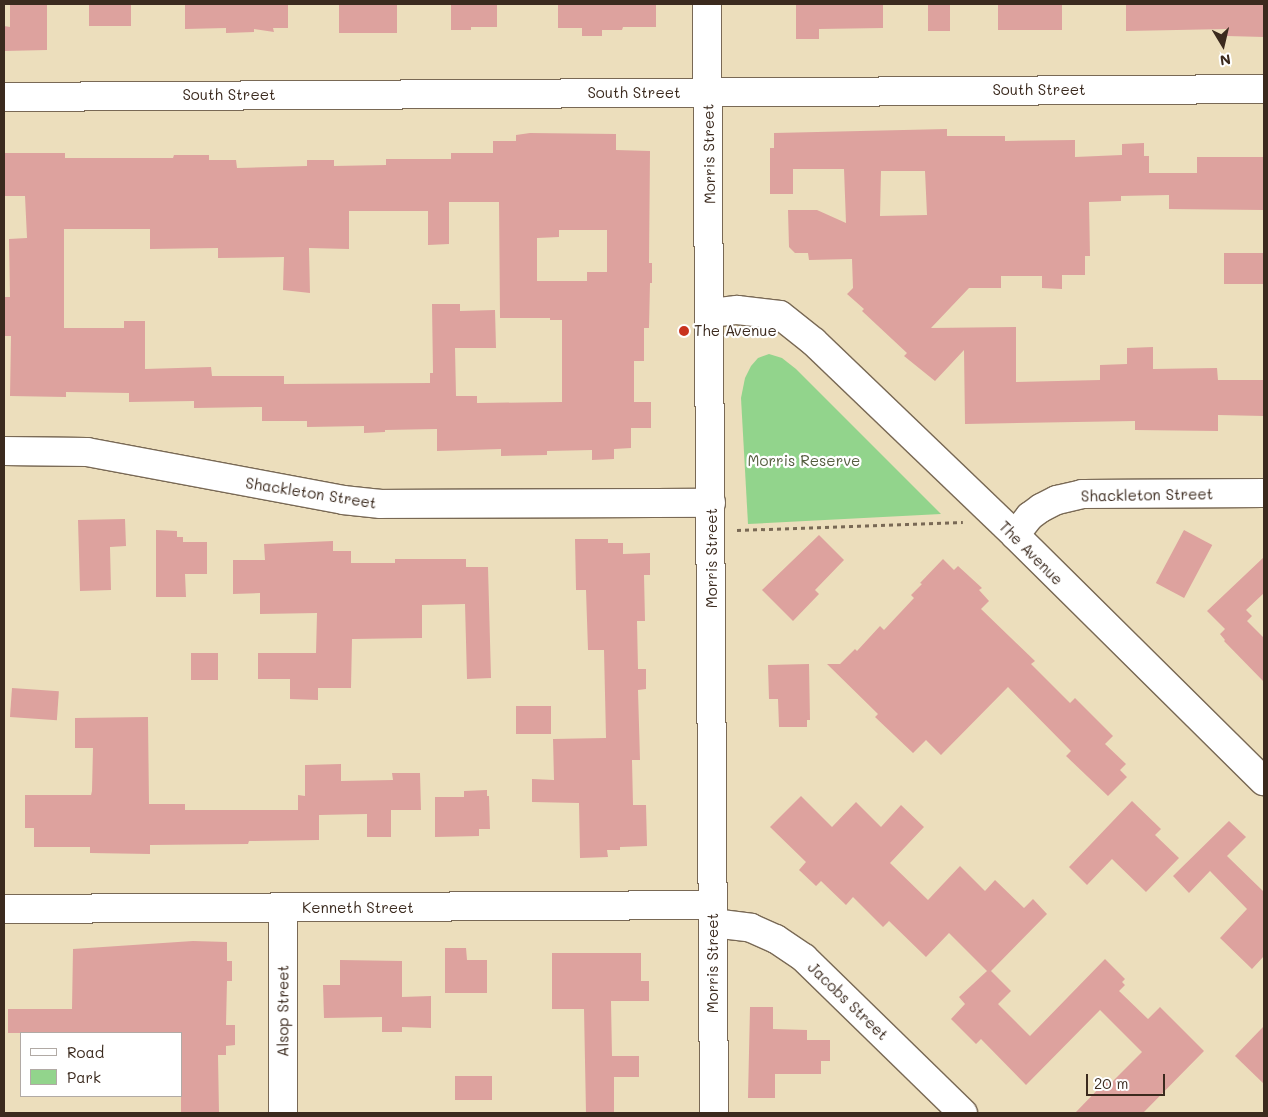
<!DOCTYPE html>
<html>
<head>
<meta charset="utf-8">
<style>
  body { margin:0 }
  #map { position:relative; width:1268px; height:1117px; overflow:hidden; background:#ecdebc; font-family:Mali,sans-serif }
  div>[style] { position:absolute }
  .green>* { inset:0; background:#92d48c }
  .building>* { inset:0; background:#dda29e; transform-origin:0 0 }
  .path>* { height:3px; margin-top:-1.5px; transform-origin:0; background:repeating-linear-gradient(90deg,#796955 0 4px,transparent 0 8px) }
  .roads { filter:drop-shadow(1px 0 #796955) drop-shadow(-1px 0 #796955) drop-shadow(0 1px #796955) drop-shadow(0 -1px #796955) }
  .minor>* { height:28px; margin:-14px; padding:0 14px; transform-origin:14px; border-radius:14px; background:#fff }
  .dots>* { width:14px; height:14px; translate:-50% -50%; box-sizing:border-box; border:2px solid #fff; border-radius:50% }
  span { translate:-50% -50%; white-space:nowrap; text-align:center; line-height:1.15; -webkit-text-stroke:4.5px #fff; paint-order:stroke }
  .street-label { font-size:15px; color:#3b2a1e }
  .poi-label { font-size:15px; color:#3b2a1e }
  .left { translate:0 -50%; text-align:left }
  .park-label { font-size:15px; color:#555d3f }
  .frame { position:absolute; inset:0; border:5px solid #3b2a1e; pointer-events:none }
  .legend { position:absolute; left:20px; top:1032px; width:162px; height:65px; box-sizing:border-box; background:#fff; border:1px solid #b1aaa5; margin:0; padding:6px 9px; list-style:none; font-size:15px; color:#3b2a1e }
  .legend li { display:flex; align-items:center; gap:10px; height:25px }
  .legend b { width:25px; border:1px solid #b1aaa5 }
  .north { position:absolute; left:1198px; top:20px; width:50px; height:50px; -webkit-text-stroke:4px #fff; paint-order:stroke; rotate:171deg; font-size:14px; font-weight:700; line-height:20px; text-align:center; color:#3b2a1e }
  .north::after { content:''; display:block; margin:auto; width:18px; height:22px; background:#3b2a1e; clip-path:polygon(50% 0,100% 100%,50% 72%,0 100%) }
  .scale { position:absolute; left:1086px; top:1074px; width:79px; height:22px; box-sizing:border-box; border:2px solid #3b2a1e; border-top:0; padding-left:6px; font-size:15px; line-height:18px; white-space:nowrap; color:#3b2a1e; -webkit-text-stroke:4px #fff; paint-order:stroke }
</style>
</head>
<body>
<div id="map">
  <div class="green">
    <i style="clip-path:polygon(769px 354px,782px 358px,796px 369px,941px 514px,748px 524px,741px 398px,745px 378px,751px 366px,758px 358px)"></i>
  </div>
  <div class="building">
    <i style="clip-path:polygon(10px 4px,47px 4px,47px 50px,4px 51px,4px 26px,10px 27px)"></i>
    <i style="left:89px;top:4px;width:42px;height:22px"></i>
    <i style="clip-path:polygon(185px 4px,288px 4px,288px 28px,273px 28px,274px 32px,254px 29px,254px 32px,226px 33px,226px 28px,185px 29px)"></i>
    <i style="left:339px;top:4px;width:58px;height:29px"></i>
    <i style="clip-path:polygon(451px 4px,497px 4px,497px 27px,471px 27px,471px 30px,451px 30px)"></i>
    <i style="clip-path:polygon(558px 4px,656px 4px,656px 27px,623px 27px,622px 30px,602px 30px,602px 36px,582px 36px,582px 28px,558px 28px)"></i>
    <i style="clip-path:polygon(796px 4px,883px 4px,883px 28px,819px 29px,819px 39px,796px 39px)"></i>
    <i style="left:928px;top:4px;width:22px;height:27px"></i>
    <i style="left:998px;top:4px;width:64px;height:26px"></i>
    <i style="clip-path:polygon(1126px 4px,1264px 4px,1264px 37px,1227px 36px,1227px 29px,1126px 31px)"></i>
    <i style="clip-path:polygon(evenodd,947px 129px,947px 136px,1005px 136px,1005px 141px,1075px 140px,1075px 157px,1122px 155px,1122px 144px,1144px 143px,1144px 156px,1149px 156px,1149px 173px,1197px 173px,1197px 157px,1264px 157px,1264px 210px,1169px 209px,1169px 195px,1121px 196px,1121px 201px,1089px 202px,1090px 256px,1085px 256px,1085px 275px,1062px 275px,1062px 289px,1042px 288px,1042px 276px,1001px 276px,1001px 288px,969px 288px,931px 328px,1016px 327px,1016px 382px,1100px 380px,1100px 365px,1127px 364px,1127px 348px,1153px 347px,1153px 369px,1217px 368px,1218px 380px,1264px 380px,1264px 416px,1218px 415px,1218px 431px,1135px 430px,1135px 421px,965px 424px,964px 350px,935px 381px,904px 356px,907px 353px,862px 311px,864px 309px,847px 294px,853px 288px,852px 259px,809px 260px,808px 253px,795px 253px,789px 247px,788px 210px,817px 210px,846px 223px,844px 169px,793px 169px,793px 194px,770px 194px,770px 148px,774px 148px,774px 133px,947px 129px,881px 171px,925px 171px,927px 215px,880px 216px,881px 171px)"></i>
    <i style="clip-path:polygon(evenodd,530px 133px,616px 134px,616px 150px,650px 151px,649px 263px,652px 263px,652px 283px,650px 283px,649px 328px,644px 328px,644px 361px,634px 361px,634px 402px,651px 402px,651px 428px,631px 428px,631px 448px,614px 449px,614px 459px,592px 460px,592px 450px,547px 451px,547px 455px,501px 456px,501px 449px,437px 451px,437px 429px,385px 430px,385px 432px,364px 433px,364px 426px,307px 427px,307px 421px,262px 421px,262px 407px,194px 408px,194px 401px,129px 402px,129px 393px,66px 392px,66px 397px,10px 396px,11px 336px,4px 336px,4px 297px,10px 297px,9px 239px,27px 238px,25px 196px,4px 196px,4px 153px,65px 153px,65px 158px,173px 158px,174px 155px,209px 155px,209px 160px,236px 160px,237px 168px,307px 166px,307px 160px,334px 160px,334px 166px,386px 165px,386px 159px,451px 159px,451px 153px,493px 153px,493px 141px,516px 141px,516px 135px,530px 133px,449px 202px,499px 202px,500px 318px,550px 318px,550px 320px,562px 320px,562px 402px,477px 403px,477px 396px,456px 396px,455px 348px,496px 348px,495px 310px,460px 311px,460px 304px,432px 304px,433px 373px,430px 373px,430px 383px,284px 384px,284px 376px,212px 376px,211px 367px,145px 369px,145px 321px,124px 321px,124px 328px,64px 328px,64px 229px,150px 229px,150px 249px,218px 248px,218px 258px,284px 257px,283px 290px,310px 293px,309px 248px,349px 249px,349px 211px,428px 211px,428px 245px,449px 244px,449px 202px,530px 133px,559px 230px,607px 230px,607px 272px,587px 272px,587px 281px,537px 281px,537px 238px,559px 237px,559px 230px)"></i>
    <i style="left:1224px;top:253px;width:40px;height:31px"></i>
    <i style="clip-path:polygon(125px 519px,126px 546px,110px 547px,111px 590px,80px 591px,78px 520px)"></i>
    <i style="clip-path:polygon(156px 530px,177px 531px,177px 537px,183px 537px,183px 542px,207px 542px,207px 574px,185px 574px,186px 597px,156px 597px)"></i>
    <i style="left:1184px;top:530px;width:32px;height:60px;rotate:28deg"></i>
    <i style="clip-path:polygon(819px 535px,844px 560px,815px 590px,819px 594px,793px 621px,762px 590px)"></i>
    <i style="clip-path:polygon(575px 539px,608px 539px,608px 543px,623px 543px,623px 554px,650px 553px,650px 575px,644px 575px,645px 621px,637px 621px,638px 669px,646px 669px,646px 689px,638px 690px,640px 760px,632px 760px,633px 805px,646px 805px,647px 846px,620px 847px,620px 850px,607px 850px,608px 857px,580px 858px,579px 803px,532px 802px,532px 779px,554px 780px,553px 739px,606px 738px,604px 650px,588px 650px,586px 590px,576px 590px)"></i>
    <i style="clip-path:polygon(333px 541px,333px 551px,351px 551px,351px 563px,395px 563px,395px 559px,466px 559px,466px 567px,488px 567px,491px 678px,467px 679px,465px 604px,422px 605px,422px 638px,352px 639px,351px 688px,318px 688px,318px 700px,290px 699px,290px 679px,258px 679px,258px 653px,316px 653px,317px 613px,260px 614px,260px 593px,233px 594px,233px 560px,265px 560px,264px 544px)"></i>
    <i style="clip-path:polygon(1264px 557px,1264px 593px,1246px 610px,1252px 616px,1247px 621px,1264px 638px,1264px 682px,1224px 641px,1225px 640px,1220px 634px,1225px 629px,1207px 611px)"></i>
    <i style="clip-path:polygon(943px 559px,954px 570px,958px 566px,982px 588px,979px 590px,989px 601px,981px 609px,1035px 661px,1031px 664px,1070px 703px,1075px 698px,1113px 736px,1105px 744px,1126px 764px,1120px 770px,1127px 777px,1108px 796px,1066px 756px,1071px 751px,1008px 687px,941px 755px,926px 740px,913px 753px,875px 717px,878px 714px,827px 664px,840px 664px,855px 649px,857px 651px,880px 626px,884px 630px,914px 598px,911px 595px,922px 584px,920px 583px)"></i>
    <i style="left:191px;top:653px;width:27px;height:27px"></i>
    <i style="clip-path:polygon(809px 664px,810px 720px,807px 720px,807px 727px,779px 727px,778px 699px,769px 699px,768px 665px)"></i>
    <i style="left:12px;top:688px;width:47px;height:29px;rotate:4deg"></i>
    <i style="left:516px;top:706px;width:35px;height:28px"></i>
    <i style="clip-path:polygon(148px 717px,149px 804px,185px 804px,185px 810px,298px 810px,298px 795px,305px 796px,305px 765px,341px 764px,341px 781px,393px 780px,392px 773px,420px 773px,421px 810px,391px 810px,391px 837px,367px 837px,367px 814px,319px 815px,319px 840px,249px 841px,248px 844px,150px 845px,150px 854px,90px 853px,90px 847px,34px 847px,34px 828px,25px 828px,25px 795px,91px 795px,92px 791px,93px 748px,75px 748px,75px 718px)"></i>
    <i style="clip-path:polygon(487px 790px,487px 796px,489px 796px,490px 829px,479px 829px,479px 836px,435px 837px,435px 797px,464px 797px,464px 791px)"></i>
    <i style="clip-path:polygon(801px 796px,832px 827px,856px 802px,881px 827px,901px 805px,924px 827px,890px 863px,928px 900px,960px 866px,985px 891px,995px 880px,1024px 908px,1033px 899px,1047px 914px,991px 971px,1011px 991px,998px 1004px,1030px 1036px,1105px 959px,1125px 979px,1122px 982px,1125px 985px,1119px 991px,1148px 1019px,1160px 1007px,1204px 1051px,1143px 1113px,1075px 1113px,1106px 1081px,1109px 1085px,1142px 1052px,1100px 1010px,1026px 1085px,981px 1039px,976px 1044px,951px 1019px,965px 1004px,959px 997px,987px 971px,949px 933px,926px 957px,889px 921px,883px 927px,853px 897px,846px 905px,821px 881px,816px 886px,799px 870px,806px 862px,770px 827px)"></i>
    <i style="clip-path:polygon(1132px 801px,1161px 829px,1155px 835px,1179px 858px,1146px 892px,1112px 859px,1087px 885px,1069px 867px)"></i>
    <i style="clip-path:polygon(1229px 821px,1246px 837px,1227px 856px,1264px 892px,1264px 956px,1252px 969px,1220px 938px,1247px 909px,1210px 871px,1189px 893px,1173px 876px)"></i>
    <i style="clip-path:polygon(193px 941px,227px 942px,227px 961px,232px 961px,232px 981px,227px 981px,226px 1025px,235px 1025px,235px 1045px,226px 1046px,226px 1055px,218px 1055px,219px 1113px,181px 1113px,181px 1033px,8px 1033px,8px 1009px,72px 1009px,73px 949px)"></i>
    <i style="clip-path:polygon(445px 948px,466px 948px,467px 960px,487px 960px,487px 993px,445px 993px)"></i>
    <i style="clip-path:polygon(552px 953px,641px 953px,641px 981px,649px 981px,649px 1001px,611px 1001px,612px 1056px,639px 1056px,639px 1077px,614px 1077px,614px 1113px,586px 1113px,584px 1009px,552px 1009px)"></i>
    <i style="clip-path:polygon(340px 960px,402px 961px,402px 997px,431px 996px,431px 1028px,402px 1027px,402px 1032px,382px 1032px,382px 1017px,324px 1018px,323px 985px,340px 985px)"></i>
    <i style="clip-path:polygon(750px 1007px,773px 1007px,773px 1029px,807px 1030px,807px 1040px,830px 1040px,830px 1061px,821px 1061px,821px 1074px,775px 1074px,775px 1098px,748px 1098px)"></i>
    <i style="clip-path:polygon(1264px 1026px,1264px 1084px,1235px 1056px)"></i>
    <i style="left:455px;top:1076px;width:37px;height:24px"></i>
  </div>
  <div class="path">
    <i style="left:737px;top:530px;width:226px;rotate:-2deg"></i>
  </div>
  <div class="roads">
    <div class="minor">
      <i style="left:707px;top:4px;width:1109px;rotate:89.64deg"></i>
      <i style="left:4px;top:97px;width:1260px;rotate:-0.36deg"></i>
      <i style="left:711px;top:313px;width:26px;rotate:-7deg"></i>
      <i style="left:737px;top:310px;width:43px;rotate:6.6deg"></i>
      <i style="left:780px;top:315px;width:43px;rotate:38.5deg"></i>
      <i style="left:814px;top:342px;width:279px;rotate:43.8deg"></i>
      <i style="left:1015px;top:535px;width:350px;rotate:44.7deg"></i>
      <i style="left:4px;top:451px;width:83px;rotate:0.7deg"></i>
      <i style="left:87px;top:452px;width:260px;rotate:10.6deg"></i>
      <i style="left:343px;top:500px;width:38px;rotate:6deg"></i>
      <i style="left:381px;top:504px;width:330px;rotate:-0.2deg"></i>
      <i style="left:1015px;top:535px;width:24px;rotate:-52deg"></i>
      <i style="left:1030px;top:516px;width:14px;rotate:-36deg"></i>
      <i style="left:1041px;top:508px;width:18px;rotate:-27deg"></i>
      <i style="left:1057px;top:500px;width:26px;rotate:-13deg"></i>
      <i style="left:1082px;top:494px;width:182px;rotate:-0.3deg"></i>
      <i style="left:4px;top:909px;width:709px;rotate:-0.32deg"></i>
      <i style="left:713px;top:923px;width:38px;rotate:7deg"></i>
      <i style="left:751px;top:928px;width:27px;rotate:24deg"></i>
      <i style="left:776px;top:939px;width:34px;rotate:34deg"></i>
      <i style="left:804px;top:958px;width:222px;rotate:44.3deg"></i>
      <i style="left:283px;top:1113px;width:204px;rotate:-90deg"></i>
    </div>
  </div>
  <div class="dots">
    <i style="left:684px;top:331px;background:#c8321e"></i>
  </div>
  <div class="street-label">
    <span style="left:1039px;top:90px">South Street</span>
    <span style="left:634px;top:93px">South Street</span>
    <span style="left:229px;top:95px">South Street</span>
    <span style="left:709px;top:154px;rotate:-91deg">Morris Street</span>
    <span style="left:311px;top:493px;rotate:9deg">Shackleton Street</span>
    <span style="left:1147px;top:495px;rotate:-1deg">Shackleton Street</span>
    <span style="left:1031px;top:553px;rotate:45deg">The Avenue</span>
    <span style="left:712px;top:558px;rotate:-90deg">Morris Street</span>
    <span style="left:358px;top:908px">Kenneth Street</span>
    <span style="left:713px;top:963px;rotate:-90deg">Morris Street</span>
    <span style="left:848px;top:1001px;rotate:44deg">Jacobs Street</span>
    <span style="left:283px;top:1011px;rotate:-90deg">Alsop Street</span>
  </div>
  <div class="poi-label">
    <span class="left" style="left:694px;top:331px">The Avenue</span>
  </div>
  <div class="park-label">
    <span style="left:804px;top:461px">Morris Reserve</span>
  </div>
  <div class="frame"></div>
  <ul class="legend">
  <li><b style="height:6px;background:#fff"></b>Road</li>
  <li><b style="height:14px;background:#92d48c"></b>Park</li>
  </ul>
  <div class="north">N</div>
  <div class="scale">20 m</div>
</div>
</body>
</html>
